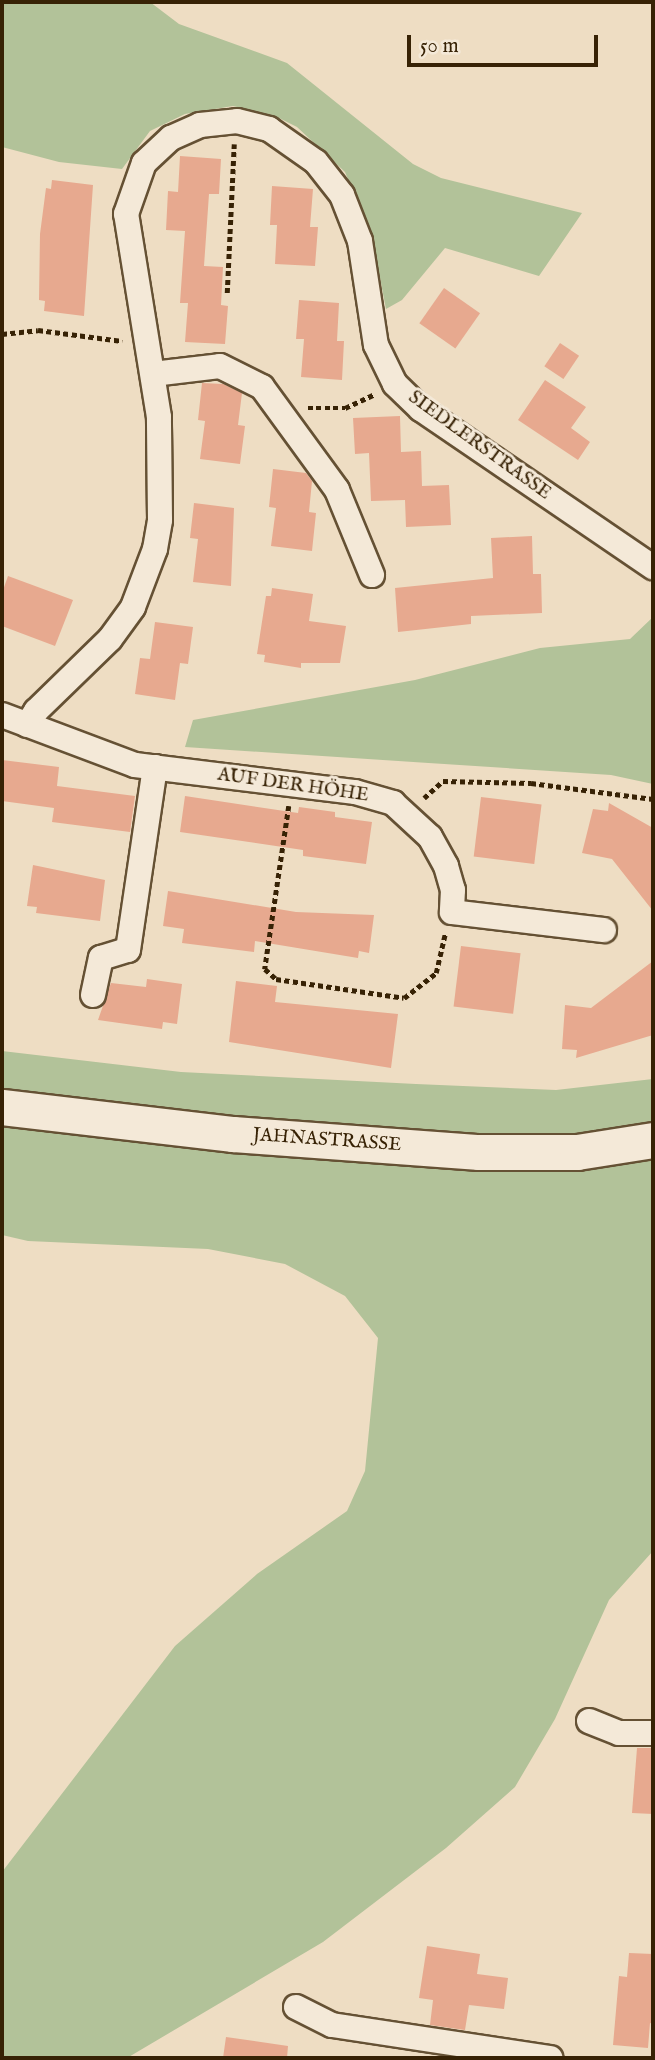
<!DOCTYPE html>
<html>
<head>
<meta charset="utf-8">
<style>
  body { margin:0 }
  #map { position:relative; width:655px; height:2060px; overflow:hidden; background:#eeddc3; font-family:"IM FELL English",serif }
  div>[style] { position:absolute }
  .green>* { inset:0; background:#b2c299 }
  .building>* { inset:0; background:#e7a98f; transform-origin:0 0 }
  .path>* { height:4.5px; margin-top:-2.25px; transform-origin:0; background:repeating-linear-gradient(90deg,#372205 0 5px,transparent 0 8.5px) }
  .roads { filter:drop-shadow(2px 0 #655134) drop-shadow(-2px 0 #655134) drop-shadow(0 2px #655134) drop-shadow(0 -2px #655134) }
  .street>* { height:24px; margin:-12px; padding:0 12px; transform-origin:12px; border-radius:12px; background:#f4e9d8 }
  .secondary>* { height:35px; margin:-17.5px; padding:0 17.5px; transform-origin:17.5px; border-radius:17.5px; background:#f4e9d8 }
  span { translate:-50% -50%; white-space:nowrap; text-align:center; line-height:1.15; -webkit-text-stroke:6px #f4e9d8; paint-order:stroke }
  .street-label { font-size:19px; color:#372205 }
  .frame { position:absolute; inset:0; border:4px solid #372205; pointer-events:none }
  .scale { position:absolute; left:407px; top:35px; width:191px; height:32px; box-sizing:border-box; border:4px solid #372205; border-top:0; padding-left:9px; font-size:21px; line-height:24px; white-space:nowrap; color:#372205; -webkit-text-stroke:5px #f4e9d8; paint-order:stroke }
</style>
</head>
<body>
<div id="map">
  <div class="green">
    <i style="clip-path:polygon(2px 2px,150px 2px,179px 24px,287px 63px,413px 164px,441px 178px,582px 213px,539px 276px,445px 248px,402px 300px,386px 309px,372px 237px,345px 172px,297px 127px,275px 116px,233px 106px,185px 114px,150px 131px,122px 169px,59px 162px,2px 147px)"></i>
    <i style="clip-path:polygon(653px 617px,653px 784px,611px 775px,185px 747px,193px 720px,415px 680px,540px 648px,630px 639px)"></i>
    <i style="clip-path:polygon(2px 1051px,181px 1072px,416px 1084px,556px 1090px,653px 1079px,653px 1127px,610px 1135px,484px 1140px,2px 1095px)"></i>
    <i style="clip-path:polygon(2px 1122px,588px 1167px,653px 1157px,653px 1551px,609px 1600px,555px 1719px,515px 1787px,446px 1848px,323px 1942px,127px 2058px,2px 2058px,2px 1872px,175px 1646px,257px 1574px,347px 1511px,365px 1471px,378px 1338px,345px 1296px,285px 1264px,208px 1249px,28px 1241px,2px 1235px)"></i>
  </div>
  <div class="building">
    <i style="clip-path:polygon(180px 156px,221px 159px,219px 194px,209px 194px,204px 266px,223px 267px,221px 305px,228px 306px,225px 344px,185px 342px,188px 303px,180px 303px,185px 231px,166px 230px,168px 191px,178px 192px)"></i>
    <i style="clip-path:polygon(52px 180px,93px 185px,84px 316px,44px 311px,45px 301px,39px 300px,40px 234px,46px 188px,51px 189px)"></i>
    <i style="clip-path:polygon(272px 186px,313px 189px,310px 227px,318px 227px,315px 266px,275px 264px,277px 225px,270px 225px)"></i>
    <i style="left:444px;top:288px;width:44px;height:43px;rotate:35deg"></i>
    <i style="clip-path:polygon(299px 300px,339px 303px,337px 341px,344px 341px,342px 380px,301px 377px,304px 339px,296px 339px)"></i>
    <i style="left:560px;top:343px;width:23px;height:28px;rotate:34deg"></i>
    <i style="clip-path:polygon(545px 380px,586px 407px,571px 428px,590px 442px,578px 460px,518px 420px)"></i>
    <i style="clip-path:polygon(202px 383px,223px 384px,242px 393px,238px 425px,245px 426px,240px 464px,200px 459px,205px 421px,198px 420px)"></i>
    <i style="clip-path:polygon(400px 416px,401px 452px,421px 451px,422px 486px,449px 485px,451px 525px,406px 527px,405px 500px,371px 501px,369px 453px,355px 454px,353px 418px)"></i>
    <i style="clip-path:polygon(273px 469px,306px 473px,312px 481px,309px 512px,316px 513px,312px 551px,271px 546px,276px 508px,269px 507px)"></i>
    <i style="clip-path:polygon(194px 503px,234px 508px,231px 586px,193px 582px,198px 539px,190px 538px)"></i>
    <i style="clip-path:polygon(532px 536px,533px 574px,541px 574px,542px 613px,471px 616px,471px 624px,398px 632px,395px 588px,493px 578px,491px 538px)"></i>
    <i style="clip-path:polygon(8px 576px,73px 600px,55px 646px,2px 626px,2px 593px)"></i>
    <i style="clip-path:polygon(272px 588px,313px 594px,309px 621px,346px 626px,340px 663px,301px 663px,301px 668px,264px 662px,265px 655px,257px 654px,266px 596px,271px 596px)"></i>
    <i style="clip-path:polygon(155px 622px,193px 627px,188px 664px,180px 663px,175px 700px,135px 694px,140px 658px,150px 659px)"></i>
    <i style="clip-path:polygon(2px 760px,59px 767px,57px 786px,135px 796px,130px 832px,52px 822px,54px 808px,2px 801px)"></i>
    <i style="clip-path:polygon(185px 796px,298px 813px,299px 807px,335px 812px,335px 817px,372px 822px,366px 864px,303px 856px,303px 850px,180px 832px)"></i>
    <i style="left:481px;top:797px;width:61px;height:60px;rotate:7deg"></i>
    <i style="clip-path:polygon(609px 803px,653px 828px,653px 911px,612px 859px,582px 853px,593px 809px,608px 811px)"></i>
    <i style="clip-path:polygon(33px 865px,105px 880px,100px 921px,36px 913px,37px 907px,27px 906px)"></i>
    <i style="clip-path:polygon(168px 891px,296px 912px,374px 915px,369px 953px,359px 951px,358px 958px,255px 941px,254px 952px,182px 943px,184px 929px,163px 926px)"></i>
    <i style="left:461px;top:946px;width:60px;height:61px;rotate:7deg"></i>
    <i style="clip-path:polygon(653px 961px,653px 1035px,576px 1058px,577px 1050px,562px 1049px,565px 1005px,591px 1008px)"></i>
    <i style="clip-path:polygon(147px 979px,182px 984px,177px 1024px,163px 1022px,162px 1029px,98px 1020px,111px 983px,146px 987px)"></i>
    <i style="clip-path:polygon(236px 981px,277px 986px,275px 1002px,398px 1014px,391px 1068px,229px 1042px)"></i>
    <i style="clip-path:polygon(637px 1748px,653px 1748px,653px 1814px,632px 1813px)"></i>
    <i style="clip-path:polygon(427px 1946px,480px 1954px,477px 1974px,508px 1978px,504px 2009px,469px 2005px,465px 2030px,430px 2025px,433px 2000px,419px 1998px)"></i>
    <i style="clip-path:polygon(629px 1953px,653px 1954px,653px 2024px,650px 2023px,648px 2048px,613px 2045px,619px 1976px,627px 1977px)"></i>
    <i style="clip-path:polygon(226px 2037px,288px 2046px,287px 2058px,223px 2058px)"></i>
  </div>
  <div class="path">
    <i style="left:227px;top:293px;width:149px;rotate:-87.3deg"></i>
    <i style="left:2px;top:334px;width:36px;rotate:-6deg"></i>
    <i style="left:38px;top:330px;width:85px;rotate:7.5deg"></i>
    <i style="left:308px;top:408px;width:37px"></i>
    <i style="left:345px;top:408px;width:31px;rotate:-25deg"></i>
    <i style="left:424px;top:798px;width:25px;rotate:-42deg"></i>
    <i style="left:443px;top:781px;width:88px;rotate:1.3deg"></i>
    <i style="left:531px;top:783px;width:123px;rotate:7.5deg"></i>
    <i style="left:289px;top:806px;width:165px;rotate:98.4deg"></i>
    <i style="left:265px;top:969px;width:15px;rotate:42deg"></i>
    <i style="left:276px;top:979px;width:129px;rotate:8.4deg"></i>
    <i style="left:404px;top:998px;width:41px;rotate:-38deg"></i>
    <i style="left:436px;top:973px;width:40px;rotate:-77deg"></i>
  </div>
  <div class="roads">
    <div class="street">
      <i style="left:153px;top:374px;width:67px;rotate:-6.8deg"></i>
      <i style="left:220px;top:366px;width:47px;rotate:26.6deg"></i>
      <i style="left:262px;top:387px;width:127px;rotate:53.9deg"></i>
      <i style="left:337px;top:490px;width:92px;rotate:67.6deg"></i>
      <i style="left:2px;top:715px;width:142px;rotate:20.6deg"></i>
      <i style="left:135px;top:765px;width:222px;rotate:7deg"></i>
      <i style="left:355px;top:792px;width:40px;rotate:16deg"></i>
      <i style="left:393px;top:803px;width:50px;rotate:42.6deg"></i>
      <i style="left:430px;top:837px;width:33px;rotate:61deg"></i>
      <i style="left:446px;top:866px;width:25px;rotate:74deg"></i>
      <i style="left:453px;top:890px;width:22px;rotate:93deg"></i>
      <i style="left:452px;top:912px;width:153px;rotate:6.8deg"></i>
      <i style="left:27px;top:725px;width:17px;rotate:-57deg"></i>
      <i style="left:36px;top:711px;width:103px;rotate:-44.2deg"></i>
      <i style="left:110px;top:639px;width:39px;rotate:-54deg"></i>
      <i style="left:133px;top:607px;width:62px;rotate:-69.2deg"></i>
      <i style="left:155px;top:549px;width:29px;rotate:-80deg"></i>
      <i style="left:160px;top:520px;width:103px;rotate:-90.6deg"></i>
      <i style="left:159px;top:417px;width:206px;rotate:-99.2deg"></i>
      <i style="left:126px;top:214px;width:54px;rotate:-70.6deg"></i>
      <i style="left:144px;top:163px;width:37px;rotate:-43deg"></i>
      <i style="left:171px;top:138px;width:32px;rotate:-24deg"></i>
      <i style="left:200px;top:125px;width:37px;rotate:-6deg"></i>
      <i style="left:237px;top:121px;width:33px;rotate:14deg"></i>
      <i style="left:269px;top:129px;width:57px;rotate:35.1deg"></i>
      <i style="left:316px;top:162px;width:42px;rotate:51.8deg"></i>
      <i style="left:342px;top:195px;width:49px;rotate:68.6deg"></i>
      <i style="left:360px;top:241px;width:105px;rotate:81.3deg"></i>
      <i style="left:376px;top:345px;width:43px;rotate:64deg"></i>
      <i style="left:395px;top:384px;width:36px;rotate:44deg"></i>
      <i style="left:421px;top:409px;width:281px;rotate:34.3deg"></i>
      <i style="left:93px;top:995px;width:38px;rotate:-78deg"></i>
      <i style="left:101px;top:958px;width:28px;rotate:-17deg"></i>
      <i style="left:128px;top:950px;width:185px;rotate:-81.6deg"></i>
      <i style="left:589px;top:1721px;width:32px;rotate:22deg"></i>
      <i style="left:619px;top:1733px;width:34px"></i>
      <i style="left:296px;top:2007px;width:40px;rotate:26.6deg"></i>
      <i style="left:332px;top:2025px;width:221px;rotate:8.6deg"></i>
    </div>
    <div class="secondary">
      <i style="left:2px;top:1107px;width:233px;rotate:6.7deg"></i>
      <i style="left:233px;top:1134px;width:247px;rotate:4.2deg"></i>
      <i style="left:479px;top:1152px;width:98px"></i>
      <i style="left:577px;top:1152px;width:77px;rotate:-9deg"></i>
    </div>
  </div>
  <div class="street-label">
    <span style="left:479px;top:446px;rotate:36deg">SIEDLERSTRASSE</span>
    <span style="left:293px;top:786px;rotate:8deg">AUF DER HÖHE</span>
    <span style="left:327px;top:1141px;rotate:4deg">JAHNASTRASSE</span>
  </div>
  <div class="frame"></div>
  <div class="scale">50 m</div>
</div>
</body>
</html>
